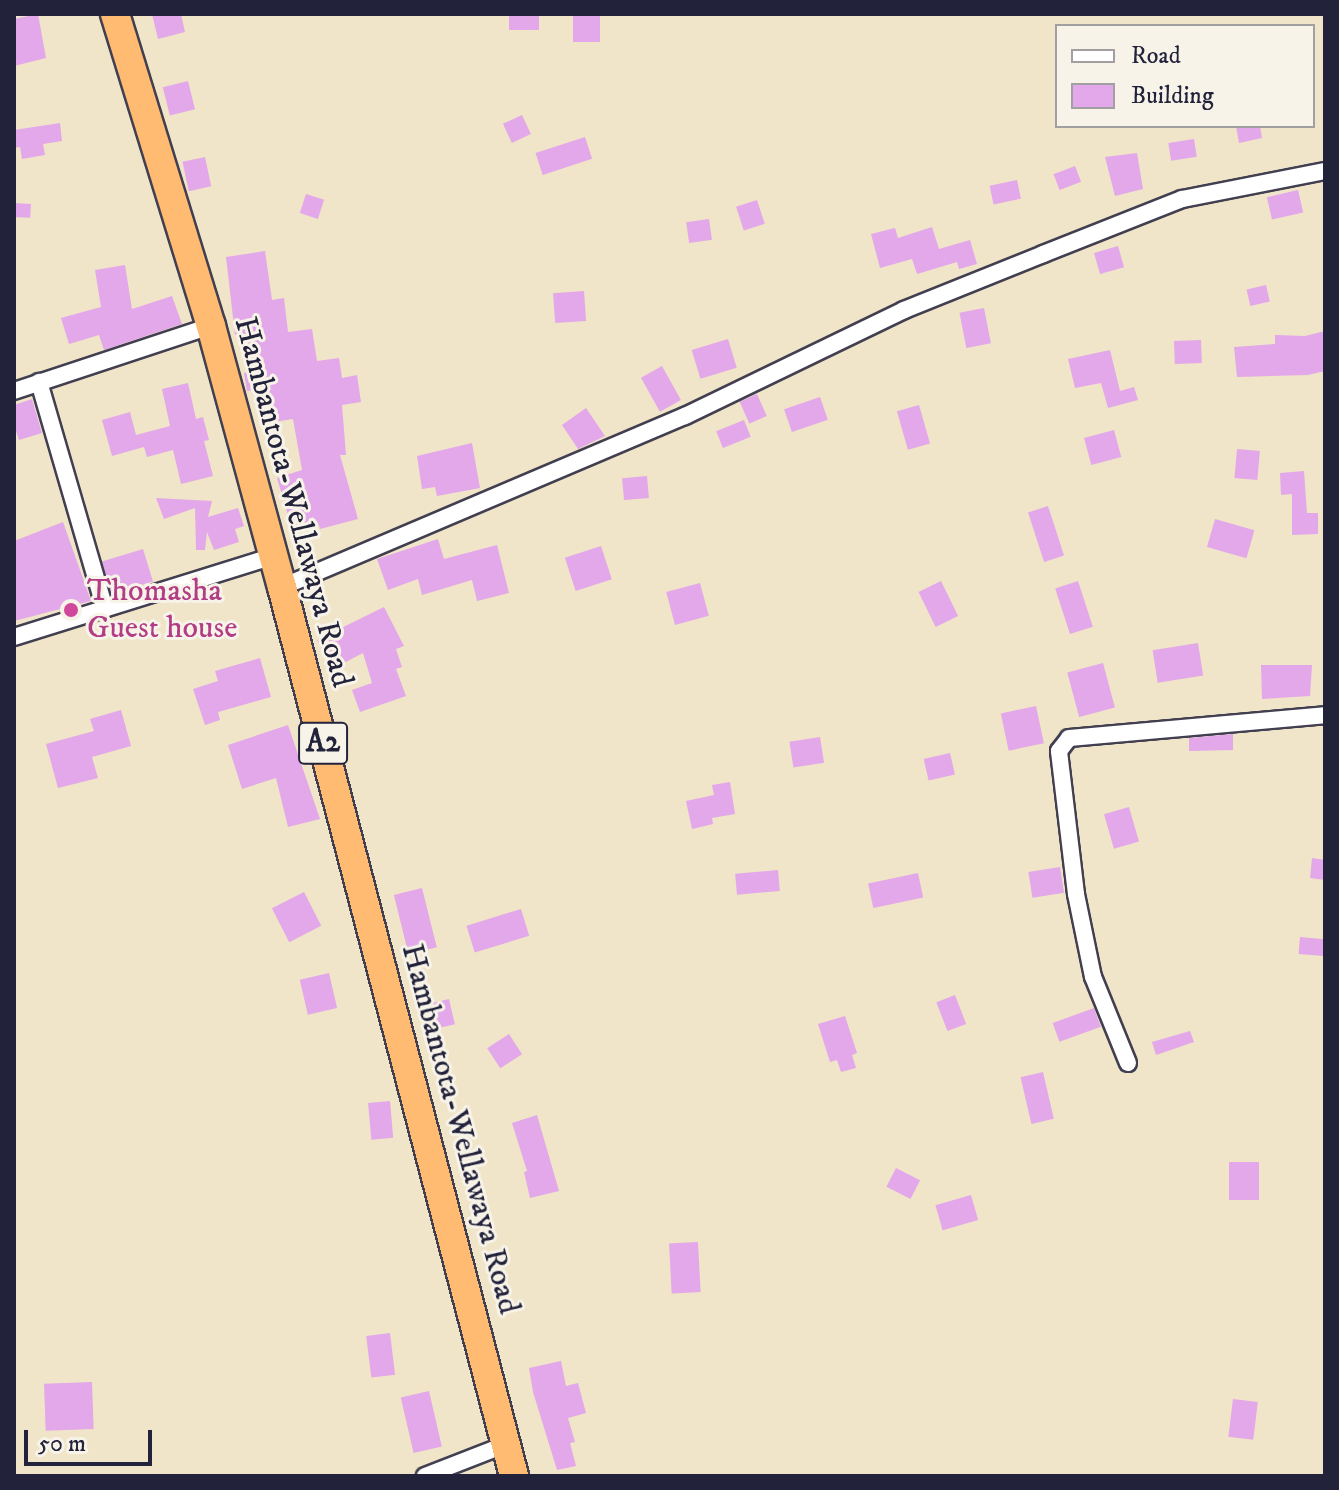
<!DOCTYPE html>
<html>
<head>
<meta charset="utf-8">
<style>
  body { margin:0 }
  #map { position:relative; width:1339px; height:1490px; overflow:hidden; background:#f0e4c9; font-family:"IM FELL DW Pica",serif }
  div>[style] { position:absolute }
  .building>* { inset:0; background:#e2a8e9; transform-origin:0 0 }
  .roads { filter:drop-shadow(2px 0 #413f50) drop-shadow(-2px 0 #413f50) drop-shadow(0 2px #413f50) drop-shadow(0 -2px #413f50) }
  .street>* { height:16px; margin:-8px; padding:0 8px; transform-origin:8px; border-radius:8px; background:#fff }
  .highway>* { height:28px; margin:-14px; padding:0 14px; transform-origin:14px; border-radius:14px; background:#ffbb71 }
  .dots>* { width:22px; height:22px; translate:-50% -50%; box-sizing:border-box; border:4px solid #f7f3e8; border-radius:50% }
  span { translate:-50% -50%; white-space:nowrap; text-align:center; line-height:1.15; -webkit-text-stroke:6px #f7f3e8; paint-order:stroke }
  .shield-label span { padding:2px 6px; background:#f7f3e8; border:2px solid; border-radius:6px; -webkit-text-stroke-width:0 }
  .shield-label { font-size:30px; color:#22223b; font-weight:700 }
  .street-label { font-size:32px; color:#22223b }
  .hotel-label { font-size:32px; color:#b23c85 }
  .left { translate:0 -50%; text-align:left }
  .frame { position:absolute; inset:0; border:16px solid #22223b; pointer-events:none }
  .legend { position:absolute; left:1055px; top:24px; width:260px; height:104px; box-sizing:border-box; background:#f7f3e8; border:2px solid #a29fa3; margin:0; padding:10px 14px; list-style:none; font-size:24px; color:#22223b }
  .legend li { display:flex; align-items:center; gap:16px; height:40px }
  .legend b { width:40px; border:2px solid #a29fa3 }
  .scale { position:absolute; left:24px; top:1430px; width:128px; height:36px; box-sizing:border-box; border:4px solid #22223b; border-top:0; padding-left:10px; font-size:24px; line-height:28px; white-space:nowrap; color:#22223b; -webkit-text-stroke:6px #f7f3e8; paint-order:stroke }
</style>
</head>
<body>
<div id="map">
  <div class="building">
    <i style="clip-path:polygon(38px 14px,46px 58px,14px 66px,14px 19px)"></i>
    <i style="clip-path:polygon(152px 14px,181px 14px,185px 32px,158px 39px)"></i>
    <i style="left:509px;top:14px;width:30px;height:16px"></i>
    <i style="left:573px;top:14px;width:27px;height:28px"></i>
    <i style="left:188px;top:81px;width:29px;height:26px;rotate:76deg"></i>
    <i style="left:522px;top:115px;width:21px;height:21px;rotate:65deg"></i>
    <i style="clip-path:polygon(60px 123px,62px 141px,43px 144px,45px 155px,22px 159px,20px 147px,14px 148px,14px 130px)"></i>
    <i style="clip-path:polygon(1236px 126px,1260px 126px,1262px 138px,1239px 143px)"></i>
    <i style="left:585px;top:137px;width:23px;height:52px;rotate:72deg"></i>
    <i style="left:1194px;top:139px;width:18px;height:26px;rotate:81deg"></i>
    <i style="clip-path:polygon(1137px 153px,1143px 189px,1115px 196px,1105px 157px)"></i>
    <i style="left:205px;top:157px;width:30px;height:23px;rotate:78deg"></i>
    <i style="left:1075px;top:166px;width:17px;height:23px;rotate:69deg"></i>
    <i style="left:1017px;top:180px;width:19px;height:28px;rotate:78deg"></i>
    <i style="left:1298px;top:190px;width:23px;height:32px;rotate:77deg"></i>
    <i style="left:306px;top:194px;width:19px;height:20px;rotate:18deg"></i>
    <i style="left:757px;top:200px;width:25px;height:22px;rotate:72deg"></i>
    <i style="left:14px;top:203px;width:17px;height:14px;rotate:3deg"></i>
    <i style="left:709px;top:219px;width:21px;height:23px;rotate:82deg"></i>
    <i style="clip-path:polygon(932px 227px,939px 249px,970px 240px,977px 264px,959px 269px,957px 262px,917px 274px,912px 259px,880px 268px,871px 234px,895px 228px,898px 238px)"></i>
    <i style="left:1118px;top:246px;width:22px;height:25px;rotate:74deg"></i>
    <i style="clip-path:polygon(265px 251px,272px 300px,284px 298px,288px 332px,312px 329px,317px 361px,339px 358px,342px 378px,357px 375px,361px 402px,342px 405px,346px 455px,340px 455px,358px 519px,320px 529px,319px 525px,293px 532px,277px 478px,302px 470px,293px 419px,260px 424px,254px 390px,247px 391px,244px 373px,248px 372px,242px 334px,235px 335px,226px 257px)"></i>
    <i style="clip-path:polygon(125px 265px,132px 309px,172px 296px,182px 324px,104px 350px,99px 335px,69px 344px,61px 318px,101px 307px,95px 270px)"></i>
    <i style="left:1266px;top:285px;width:17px;height:20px;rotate:77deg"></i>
    <i style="left:584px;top:291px;width:30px;height:31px;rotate:86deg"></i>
    <i style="left:984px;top:308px;width:36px;height:25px;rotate:79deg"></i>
    <i style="clip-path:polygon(1325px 331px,1325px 371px,1308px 375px,1237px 377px,1234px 347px,1275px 344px,1275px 335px,1305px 336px)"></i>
    <i style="left:728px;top:339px;width:30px;height:38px;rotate:73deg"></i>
    <i style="left:1201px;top:340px;width:23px;height:27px;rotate:88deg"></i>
    <i style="clip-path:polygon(1110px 350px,1120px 391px,1134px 387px,1138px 400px,1108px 408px,1101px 383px,1075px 388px,1068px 359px)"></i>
    <i style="left:662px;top:366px;width:39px;height:24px;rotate:61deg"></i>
    <i style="clip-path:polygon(188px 383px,196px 419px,203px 417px,209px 440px,204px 441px,213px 476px,181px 484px,173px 450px,147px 457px,144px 447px,112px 456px,102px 420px,130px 412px,136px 435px,170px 426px,162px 389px)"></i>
    <i style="left:757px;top:394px;width:24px;height:19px;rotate:66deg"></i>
    <i style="left:820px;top:397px;width:24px;height:38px;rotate:71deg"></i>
    <i style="clip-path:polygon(32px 399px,42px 433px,19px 440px,14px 425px,14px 405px)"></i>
    <i style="left:919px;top:405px;width:40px;height:23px;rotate:74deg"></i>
    <i style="clip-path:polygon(586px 408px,605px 436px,578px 449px,562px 425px)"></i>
    <i style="left:744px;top:420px;width:18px;height:30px;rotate:68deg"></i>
    <i style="left:1114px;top:430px;width:28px;height:31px;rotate:75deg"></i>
    <i style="clip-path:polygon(472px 443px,480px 488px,437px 496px,435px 487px,422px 489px,417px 456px)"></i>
    <i style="left:1237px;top:449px;width:23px;height:29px;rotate:5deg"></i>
    <i style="clip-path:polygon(1304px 471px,1307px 513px,1318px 513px,1318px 534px,1292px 535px,1292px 494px,1281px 495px,1280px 473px)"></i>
    <i style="left:647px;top:476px;width:22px;height:25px;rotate:85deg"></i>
    <i style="clip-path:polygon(156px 498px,212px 501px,208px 517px,238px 508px,244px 526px,235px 529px,239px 542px,214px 550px,207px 532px,205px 550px,196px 550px,195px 508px,164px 519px)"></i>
    <i style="left:1048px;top:506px;width:52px;height:21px;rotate:72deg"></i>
    <i style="left:1215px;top:519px;width:41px;height:29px;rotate:16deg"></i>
    <i style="clip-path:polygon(63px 522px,91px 601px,14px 621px,14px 541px)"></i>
    <i style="clip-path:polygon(438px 539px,444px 559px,497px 545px,509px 593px,477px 601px,472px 580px,422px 595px,418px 579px,388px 590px,377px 559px)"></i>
    <i style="left:601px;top:546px;width:35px;height:38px;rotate:72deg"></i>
    <i style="left:143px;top:549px;width:34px;height:43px;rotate:73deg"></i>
    <i style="left:941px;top:581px;width:39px;height:25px;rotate:64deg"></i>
    <i style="left:1078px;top:581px;width:48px;height:24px;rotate:72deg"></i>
    <i style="left:700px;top:583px;width:34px;height:35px;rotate:75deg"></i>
    <i style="clip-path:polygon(384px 607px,404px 646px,396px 649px,402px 667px,396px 669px,406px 696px,360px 712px,352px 690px,372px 683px,363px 653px,332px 669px,317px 640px)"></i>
    <i style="left:1198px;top:643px;width:33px;height:46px;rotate:81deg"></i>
    <i style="clip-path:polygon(260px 658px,271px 697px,218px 712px,220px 720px,205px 725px,193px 689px,218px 681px,215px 671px)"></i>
    <i style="left:1103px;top:663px;width:46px;height:37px;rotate:75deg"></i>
    <i style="clip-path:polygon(1261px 665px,1312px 665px,1310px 696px,1262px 699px)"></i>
    <i style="left:1036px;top:706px;width:38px;height:36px;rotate:78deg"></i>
    <i style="clip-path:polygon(121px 710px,131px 746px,92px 757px,98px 778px,58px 788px,46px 744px,94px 731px,90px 719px)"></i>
    <i style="clip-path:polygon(288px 725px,320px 819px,288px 827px,276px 778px,242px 789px,228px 745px)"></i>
    <i style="clip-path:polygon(1233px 734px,1233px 750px,1189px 751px,1189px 738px)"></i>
    <i style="left:820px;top:737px;width:26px;height:31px;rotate:81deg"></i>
    <i style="left:950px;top:753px;width:22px;height:27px;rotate:77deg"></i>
    <i style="clip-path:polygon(730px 782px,735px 814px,712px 818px,713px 824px,692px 829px,686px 801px,714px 795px,712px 785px)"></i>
    <i style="left:1129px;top:807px;width:36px;height:26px;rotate:74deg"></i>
    <i style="clip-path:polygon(1312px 858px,1325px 860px,1325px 880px,1310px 878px)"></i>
    <i style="left:1060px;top:867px;width:26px;height:32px;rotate:81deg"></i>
    <i style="left:778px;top:870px;width:21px;height:43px;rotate:85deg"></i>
    <i style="left:918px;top:873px;width:25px;height:51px;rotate:78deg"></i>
    <i style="left:422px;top:888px;width:61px;height:29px;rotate:76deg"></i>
    <i style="left:304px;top:892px;width:38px;height:36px;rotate:63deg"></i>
    <i style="left:521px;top:909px;width:28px;height:57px;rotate:73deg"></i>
    <i style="left:1300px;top:937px;width:25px;height:17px;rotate:5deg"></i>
    <i style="left:329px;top:973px;width:36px;height:30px;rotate:77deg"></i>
    <i style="left:955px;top:995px;width:31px;height:20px;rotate:69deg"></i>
    <i style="left:449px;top:999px;width:26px;height:23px;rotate:77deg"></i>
    <i style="left:1094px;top:1008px;width:20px;height:44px;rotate:70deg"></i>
    <i style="clip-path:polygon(845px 1016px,857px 1053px,852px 1055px,856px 1068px,841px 1072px,837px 1060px,830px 1062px,818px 1024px)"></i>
    <i style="clip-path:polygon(1190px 1031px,1194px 1042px,1156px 1055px,1152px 1042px)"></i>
    <i style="left:509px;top:1034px;width:24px;height:26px;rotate:57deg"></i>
    <i style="left:1043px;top:1072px;width:48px;height:23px;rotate:77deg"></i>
    <i style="left:390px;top:1101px;width:37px;height:22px;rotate:85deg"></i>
    <i style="clip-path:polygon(537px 1115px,559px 1191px,530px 1198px,524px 1172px,527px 1171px,512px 1123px)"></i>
    <i style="left:1229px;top:1162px;width:30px;height:38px"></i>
    <i style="left:896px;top:1168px;width:27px;height:21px;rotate:27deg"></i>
    <i style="left:971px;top:1195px;width:26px;height:37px;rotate:74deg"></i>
    <i style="left:698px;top:1242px;width:50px;height:29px;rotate:87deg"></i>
    <i style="left:390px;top:1333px;width:42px;height:24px;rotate:83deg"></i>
    <i style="clip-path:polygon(561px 1361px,566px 1386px,578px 1383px,586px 1413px,568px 1418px,575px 1442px,570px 1443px,576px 1466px,557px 1470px,533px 1392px,529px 1368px)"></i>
    <i style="left:92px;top:1382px;width:47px;height:48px;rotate:88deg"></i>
    <i style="left:429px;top:1391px;width:57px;height:29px;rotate:77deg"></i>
    <i style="left:1233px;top:1399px;width:25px;height:38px;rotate:7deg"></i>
  </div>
  <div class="roads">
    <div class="street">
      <i style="left:39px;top:382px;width:236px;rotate:73.8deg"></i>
      <i style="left:14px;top:391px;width:207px;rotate:-18.3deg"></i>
      <i style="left:282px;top:587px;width:438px;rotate:-23deg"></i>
      <i style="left:685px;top:416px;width:243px;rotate:-25.8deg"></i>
      <i style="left:904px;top:310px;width:150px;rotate:-21.9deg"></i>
      <i style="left:1043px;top:254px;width:149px;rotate:-21.6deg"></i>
      <i style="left:1182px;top:199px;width:146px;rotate:-11.1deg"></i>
      <i style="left:14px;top:637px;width:272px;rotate:-17.3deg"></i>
      <i style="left:1128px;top:1063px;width:93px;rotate:-112.1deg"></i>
      <i style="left:1093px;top:977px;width:85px;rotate:-101.6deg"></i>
      <i style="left:1076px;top:894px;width:144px;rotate:-96.8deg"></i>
      <i style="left:1059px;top:751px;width:16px;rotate:-52deg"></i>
      <i style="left:1069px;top:738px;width:257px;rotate:-5.1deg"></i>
      <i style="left:425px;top:1476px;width:88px;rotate:-21.3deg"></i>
    </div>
    <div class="highway">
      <i style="left:115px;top:14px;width:326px;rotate:72.9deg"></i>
      <i style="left:211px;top:326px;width:270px;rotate:74.8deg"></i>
      <i style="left:282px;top:587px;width:919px;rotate:75.37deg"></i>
    </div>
  </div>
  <div class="dots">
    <i style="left:71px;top:610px;background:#d1479c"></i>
  </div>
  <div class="shield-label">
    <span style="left:323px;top:743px">A2</span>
  </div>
  <div class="street-label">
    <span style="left:293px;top:502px;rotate:75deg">Hambantota-Wellawaya Road</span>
    <span style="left:460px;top:1129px;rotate:75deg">Hambantota-Wellawaya Road</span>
  </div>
  <div class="hotel-label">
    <span class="left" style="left:87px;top:610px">Thomasha<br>Guest house</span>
  </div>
  <div class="frame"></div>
  <ul class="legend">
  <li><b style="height:10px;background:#fff"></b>Road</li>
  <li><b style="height:22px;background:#e2a8e9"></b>Building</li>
  </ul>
  <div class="scale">50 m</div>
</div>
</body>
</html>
